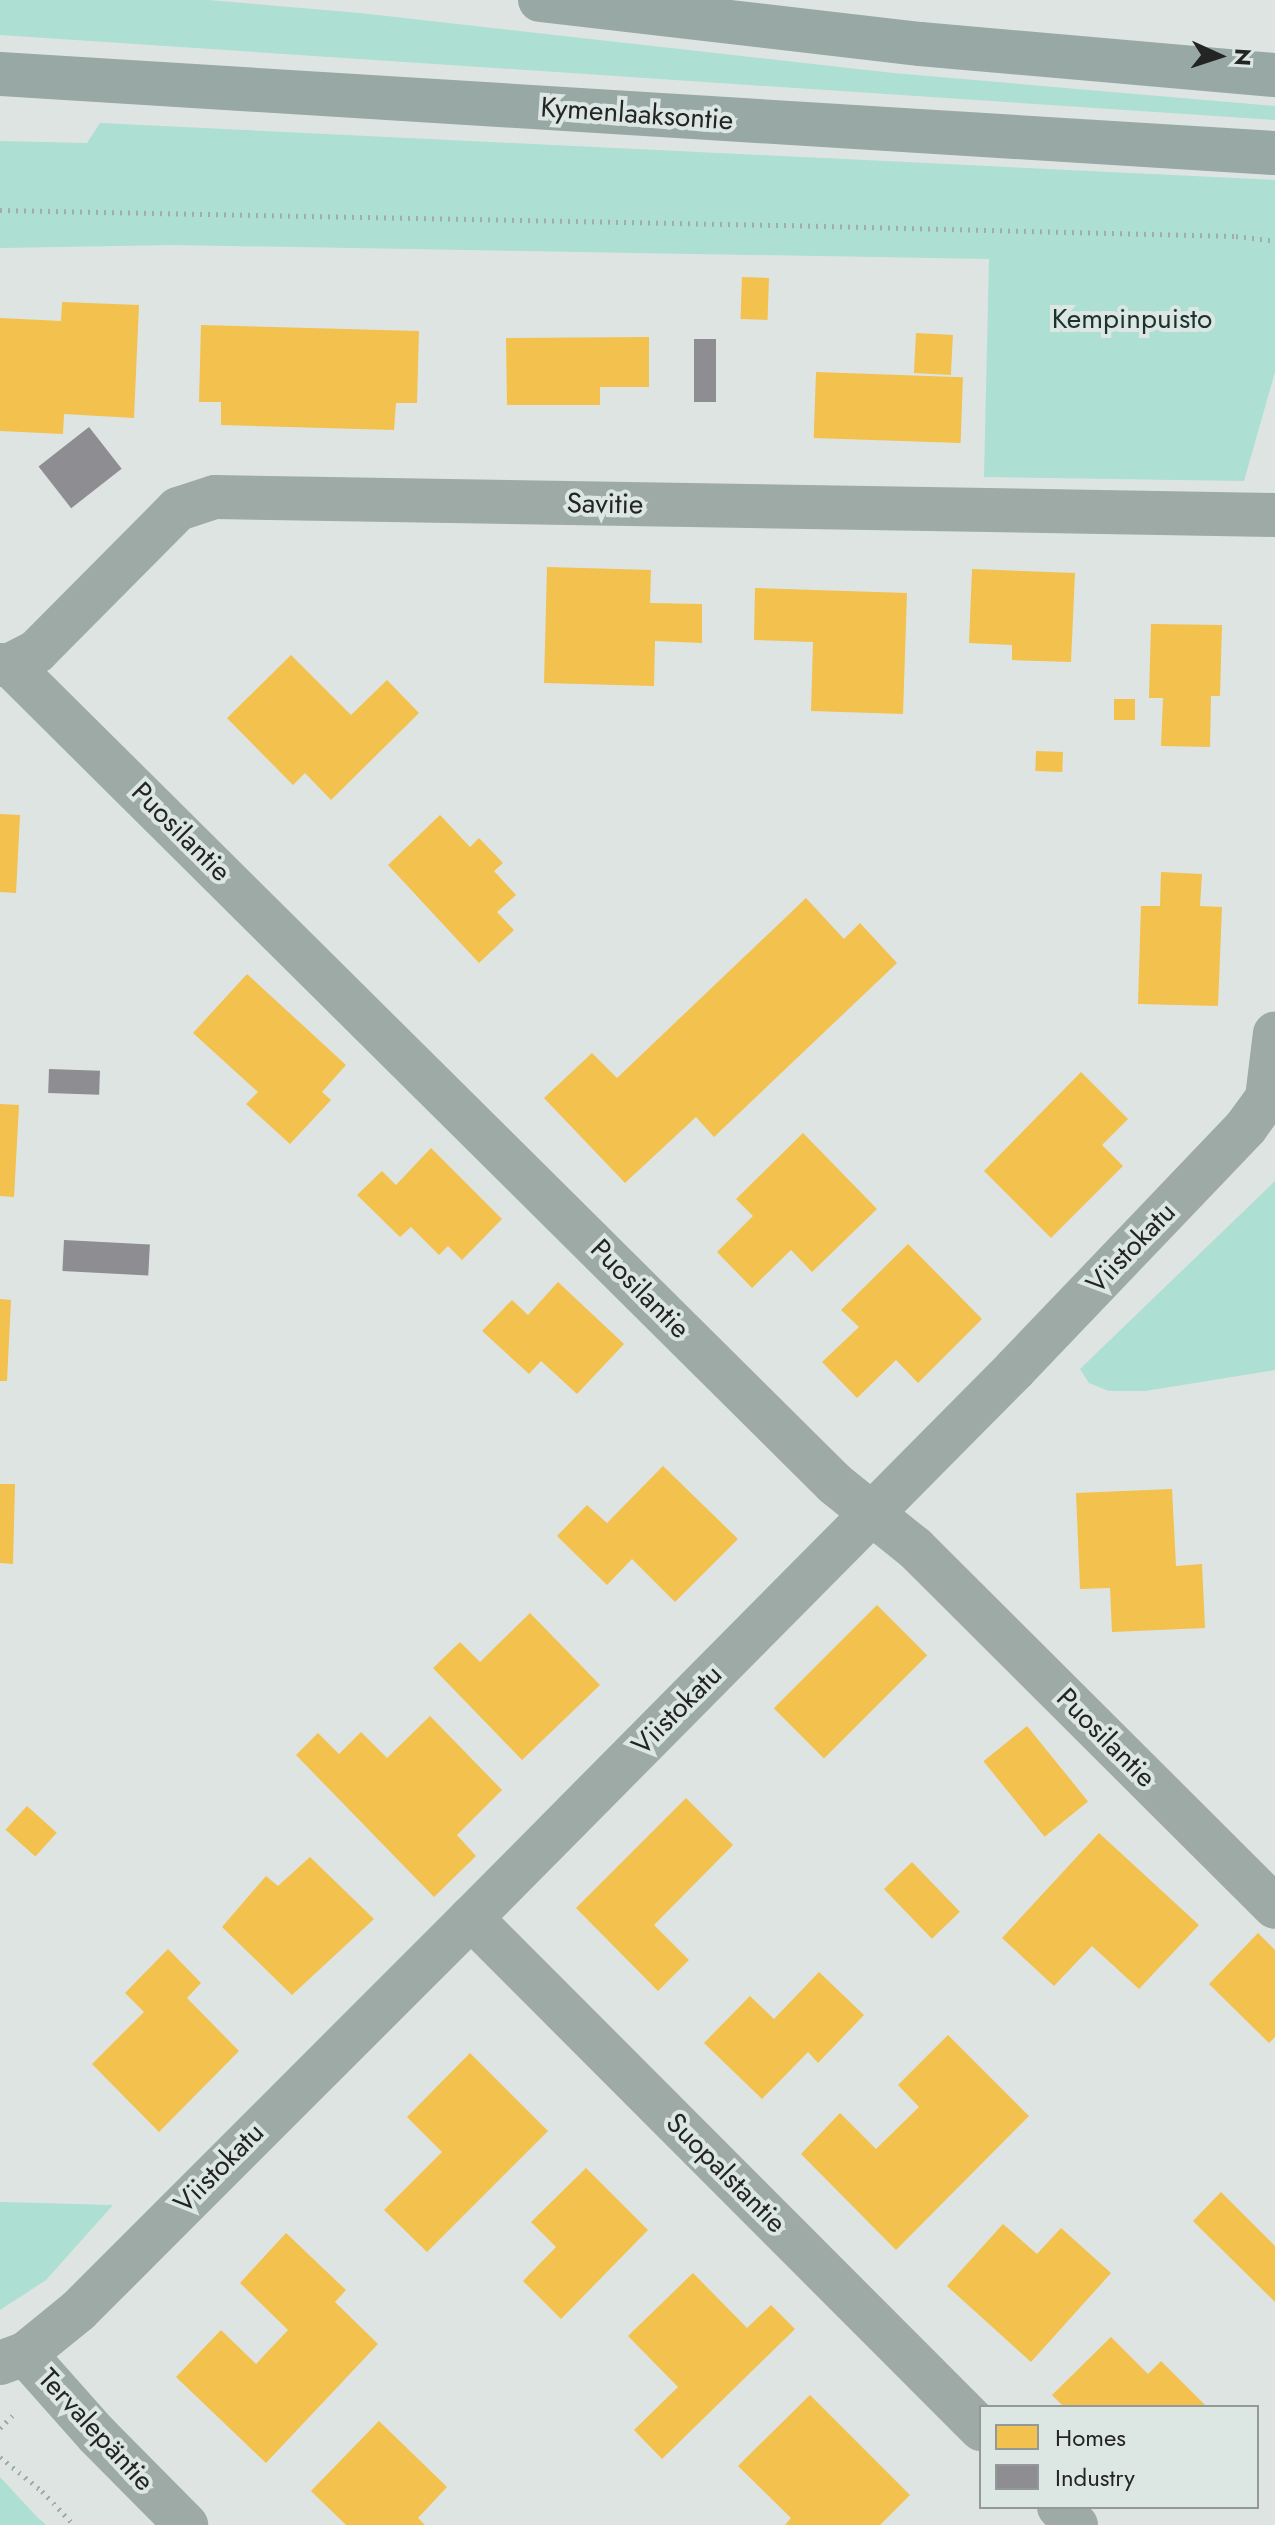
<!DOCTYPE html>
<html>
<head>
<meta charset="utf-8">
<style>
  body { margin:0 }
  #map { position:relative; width:1275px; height:2525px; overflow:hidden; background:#dee4e2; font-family:Jost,sans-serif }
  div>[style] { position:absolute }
  .green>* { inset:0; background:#addfd2 }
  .homes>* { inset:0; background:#f2c14e; transform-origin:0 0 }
  .industry>* { inset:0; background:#8d8d92; transform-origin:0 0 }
  .path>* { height:5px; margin-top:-2.5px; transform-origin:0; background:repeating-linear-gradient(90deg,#a2adaa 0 2px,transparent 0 8px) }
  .minor>* { height:44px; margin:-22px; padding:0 22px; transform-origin:22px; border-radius:22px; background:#9daaa6 }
  .secondary>* { height:44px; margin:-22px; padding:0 22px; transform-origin:22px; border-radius:22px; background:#98a8a4 }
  span { translate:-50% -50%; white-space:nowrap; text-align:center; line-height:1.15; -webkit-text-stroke:8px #dce6e3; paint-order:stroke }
  .street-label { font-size:28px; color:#222524 }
  .park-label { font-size:28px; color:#1c322c }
  .legend { position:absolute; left:979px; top:2405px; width:280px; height:104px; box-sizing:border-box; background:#dce6e3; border:2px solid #929997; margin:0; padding:10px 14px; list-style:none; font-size:24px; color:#222524 }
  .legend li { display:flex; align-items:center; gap:16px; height:40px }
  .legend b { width:40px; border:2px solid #929997 }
  .north { position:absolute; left:1179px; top:16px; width:80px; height:80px; -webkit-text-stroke:6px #dce6e3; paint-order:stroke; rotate:93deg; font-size:22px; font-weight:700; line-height:32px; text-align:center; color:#222524 }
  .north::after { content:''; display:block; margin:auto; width:28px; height:36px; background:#222524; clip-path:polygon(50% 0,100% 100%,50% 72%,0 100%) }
</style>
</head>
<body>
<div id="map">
  <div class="green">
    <i style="clip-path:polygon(0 0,208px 0,360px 13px,893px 73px,1275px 106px,1275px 120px,0 35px)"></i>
    <i style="clip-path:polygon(100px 123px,1275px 180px,1275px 372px,1244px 481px,984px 477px,989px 259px,174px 245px,0 248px,0 141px,87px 143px)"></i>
    <i style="clip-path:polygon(1275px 1181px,1275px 1370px,1145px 1391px,1109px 1391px,1089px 1383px,1080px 1369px)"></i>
    <i style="clip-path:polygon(0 2202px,113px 2205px,46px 2280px,0 2310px)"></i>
    <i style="clip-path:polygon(0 2477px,37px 2517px,46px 2525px,0 2525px)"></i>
  </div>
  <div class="homes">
    <i style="left:742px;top:277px;width:27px;height:42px;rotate:2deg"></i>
    <i style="clip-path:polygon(62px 302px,139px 305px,134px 418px,64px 414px,63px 434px,0 431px,0 318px,61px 321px)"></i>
    <i style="clip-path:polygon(201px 325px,419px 331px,417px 403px,396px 403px,394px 430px,221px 425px,221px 402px,199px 402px)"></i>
    <i style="left:916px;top:333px;width:37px;height:40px;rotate:3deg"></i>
    <i style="clip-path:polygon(649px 337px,649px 387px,600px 387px,600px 405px,507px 405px,506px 338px)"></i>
    <i style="left:816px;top:372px;width:147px;height:66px;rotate:2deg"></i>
    <i style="clip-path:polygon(547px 567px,651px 570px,650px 603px,702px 604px,702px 643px,655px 641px,654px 686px,544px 683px)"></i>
    <i style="clip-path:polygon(972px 569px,1075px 573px,1071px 662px,1012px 660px,1012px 645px,969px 643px)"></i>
    <i style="clip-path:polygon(755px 588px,907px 593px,903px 714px,811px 711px,813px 642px,754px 640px)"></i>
    <i style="clip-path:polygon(1151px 624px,1222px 625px,1220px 696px,1211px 696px,1210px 747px,1161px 746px,1163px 698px,1149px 698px)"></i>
    <i style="clip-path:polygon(291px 655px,351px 715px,387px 680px,419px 713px,331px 800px,305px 773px,293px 785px,227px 718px)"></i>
    <i style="left:1114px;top:699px;width:21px;height:21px"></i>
    <i style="left:1036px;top:751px;width:27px;height:20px;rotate:2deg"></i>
    <i style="clip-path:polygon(0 814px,20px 815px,16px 893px,0 892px)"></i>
    <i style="clip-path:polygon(440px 815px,470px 847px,479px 838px,503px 863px,494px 871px,516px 895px,497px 912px,514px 930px,479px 963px,388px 865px)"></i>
    <i style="clip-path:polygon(1161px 872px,1202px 874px,1200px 906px,1222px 907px,1218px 1006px,1138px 1004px,1141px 906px,1160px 906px)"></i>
    <i style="clip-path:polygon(806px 898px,844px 939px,860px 923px,897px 963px,714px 1137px,696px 1117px,625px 1183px,544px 1098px,592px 1053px,617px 1078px)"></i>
    <i style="clip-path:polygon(247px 974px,346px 1065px,322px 1092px,331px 1100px,290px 1144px,246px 1104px,258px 1092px,193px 1033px)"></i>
    <i style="clip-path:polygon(1081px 1072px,1128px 1119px,1102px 1145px,1123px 1166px,1051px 1238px,984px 1171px)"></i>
    <i style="clip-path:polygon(0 1104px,19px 1105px,14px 1197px,0 1196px)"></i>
    <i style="clip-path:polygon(803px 1133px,877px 1209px,812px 1272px,791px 1250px,752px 1288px,717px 1252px,753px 1216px,736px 1199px)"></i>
    <i style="clip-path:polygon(431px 1148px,502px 1219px,462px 1260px,448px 1246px,439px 1255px,411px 1227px,400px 1237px,357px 1195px,382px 1171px,396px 1185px)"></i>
    <i style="clip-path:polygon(908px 1244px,982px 1319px,918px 1383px,896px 1360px,857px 1398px,822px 1362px,859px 1327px,841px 1310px)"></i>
    <i style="clip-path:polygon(558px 1282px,624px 1344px,577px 1394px,541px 1361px,529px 1374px,482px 1331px,512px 1300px,528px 1315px)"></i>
    <i style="clip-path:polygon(0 1299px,11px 1300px,7px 1381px,0 1381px)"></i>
    <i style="clip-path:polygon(663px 1466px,738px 1539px,675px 1602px,632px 1559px,607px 1585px,557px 1536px,587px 1505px,607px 1523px)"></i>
    <i style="clip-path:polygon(0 1484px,15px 1484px,13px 1564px,0 1563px)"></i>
    <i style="clip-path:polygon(1172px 1489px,1176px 1566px,1202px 1564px,1205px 1628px,1112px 1632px,1110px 1588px,1080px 1589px,1076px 1493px)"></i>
    <i style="left:877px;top:1605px;width:71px;height:146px;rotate:45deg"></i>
    <i style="clip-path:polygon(530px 1613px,600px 1685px,522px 1760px,433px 1668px,460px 1642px,480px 1662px)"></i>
    <i style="clip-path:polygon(430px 1716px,502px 1790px,457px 1835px,476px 1856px,434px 1897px,296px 1755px,318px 1733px,339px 1754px,361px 1732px,387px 1758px)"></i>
    <i style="left:1027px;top:1726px;width:97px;height:56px;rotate:51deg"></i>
    <i style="clip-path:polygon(686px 1798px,733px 1845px,654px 1925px,689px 1960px,658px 1991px,576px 1908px)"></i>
    <i style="left:27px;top:1806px;width:40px;height:32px;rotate:42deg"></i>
    <i style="clip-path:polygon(1099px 1833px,1199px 1925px,1139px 1989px,1092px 1946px,1054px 1986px,1002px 1938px)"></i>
    <i style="clip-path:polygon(310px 1857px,374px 1919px,292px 1995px,222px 1927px,266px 1876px,278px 1886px)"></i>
    <i style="left:912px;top:1862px;width:69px;height:39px;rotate:46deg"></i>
    <i style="clip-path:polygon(1258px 1933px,1275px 1950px,1275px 2037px,1269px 2043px,1209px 1984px)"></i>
    <i style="clip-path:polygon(168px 1949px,201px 1983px,187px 1998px,239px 2051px,159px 2132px,92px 2064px,144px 2012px,125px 1993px)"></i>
    <i style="clip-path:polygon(819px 1972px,864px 2015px,818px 2063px,808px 2052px,762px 2099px,704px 2043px,750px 1996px,774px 2019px)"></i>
    <i style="clip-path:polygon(948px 2035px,1029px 2116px,896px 2250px,801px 2154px,840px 2113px,876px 2149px,919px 2107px,898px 2085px)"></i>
    <i style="clip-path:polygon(470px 2053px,548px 2131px,427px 2252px,384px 2210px,442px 2152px,407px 2117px)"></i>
    <i style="clip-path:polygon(586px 2168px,648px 2230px,561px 2319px,523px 2281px,556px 2247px,531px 2222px)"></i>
    <i style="clip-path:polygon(1221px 2192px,1275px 2246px,1275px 2302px,1193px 2221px)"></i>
    <i style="clip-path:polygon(1003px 2224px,1037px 2254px,1061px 2228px,1111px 2273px,1031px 2362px,947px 2286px)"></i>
    <i style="clip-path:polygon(286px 2233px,346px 2290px,335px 2302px,378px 2344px,266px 2463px,176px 2377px,221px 2330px,256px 2364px,288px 2330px,240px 2283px)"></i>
    <i style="clip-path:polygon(693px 2273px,747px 2328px,771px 2305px,795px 2329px,662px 2459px,634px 2430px,678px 2387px,628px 2336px)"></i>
    <i style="clip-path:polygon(1111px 2337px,1148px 2374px,1161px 2361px,1207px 2407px,1064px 2407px,1052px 2395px)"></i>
    <i style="clip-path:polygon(810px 2395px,910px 2495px,880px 2525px,785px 2525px,791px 2518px,738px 2466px)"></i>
    <i style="clip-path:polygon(379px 2421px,447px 2487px,418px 2518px,425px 2525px,346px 2525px,311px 2491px)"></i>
  </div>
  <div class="industry">
    <i style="left:694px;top:339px;width:22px;height:63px"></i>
    <i style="left:89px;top:427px;width:53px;height:64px;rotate:52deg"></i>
    <i style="left:49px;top:1069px;width:51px;height:24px;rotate:2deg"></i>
    <i style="left:64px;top:1240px;width:86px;height:31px;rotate:3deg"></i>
  </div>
  <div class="path">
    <i style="left:0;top:210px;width:784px;rotate:1.1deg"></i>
    <i style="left:784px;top:225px;width:452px;rotate:1.4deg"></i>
    <i style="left:1236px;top:236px;width:39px;rotate:7deg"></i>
    <i style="left:0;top:2428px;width:23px;rotate:-45deg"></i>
    <i style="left:0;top:2457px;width:54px;rotate:39deg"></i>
    <i style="left:42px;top:2491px;width:47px;rotate:46.7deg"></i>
  </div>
  <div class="minor">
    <i style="left:0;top:665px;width:10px"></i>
    <i style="left:10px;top:665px;width:30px;rotate:-27deg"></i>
    <i style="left:37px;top:651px;width:200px;rotate:-45.2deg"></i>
    <i style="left:178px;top:509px;width:39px;rotate:-18deg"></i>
    <i style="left:215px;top:497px;width:1060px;rotate:0.97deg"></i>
    <i style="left:10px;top:665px;width:1162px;rotate:44.79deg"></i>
    <i style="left:835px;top:1484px;width:102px;rotate:38.7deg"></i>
    <i style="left:915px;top:1548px;width:508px;rotate:44.92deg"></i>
    <i style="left:471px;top:1918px;width:722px;rotate:45.06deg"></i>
    <i style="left:25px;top:2354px;width:68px;rotate:-39.1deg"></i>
    <i style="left:78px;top:2311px;width:556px;rotate:-45deg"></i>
    <i style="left:471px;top:1918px;width:773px;rotate:-45.26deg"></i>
    <i style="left:1015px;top:1369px;width:335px;rotate:-46.3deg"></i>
    <i style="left:1246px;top:1127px;width:36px;rotate:-54deg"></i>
    <i style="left:1267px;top:1098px;width:65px;rotate:-83deg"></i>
    <i style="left:0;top:2363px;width:27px;rotate:-20deg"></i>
    <i style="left:25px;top:2354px;width:108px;rotate:48.4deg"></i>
    <i style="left:97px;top:2435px;width:127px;rotate:45.3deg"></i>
    <i style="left:1059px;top:2507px;width:25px;rotate:47deg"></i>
  </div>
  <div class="secondary">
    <i style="left:540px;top:0;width:383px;rotate:6.6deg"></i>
    <i style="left:920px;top:44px;width:356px;rotate:5deg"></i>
    <i style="left:0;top:74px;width:1277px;rotate:3.55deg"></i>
  </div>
  <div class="street-label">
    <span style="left:637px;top:114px;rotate:4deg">Kymenlaaksontie</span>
    <span style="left:605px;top:504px;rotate:1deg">Savitie</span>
    <span style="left:181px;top:832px;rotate:45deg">Puosilantie</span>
    <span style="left:1131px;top:1248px;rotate:-46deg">Viistokatu</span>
    <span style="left:640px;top:1289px;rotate:45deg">Puosilantie</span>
    <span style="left:677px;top:1710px;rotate:-45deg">Viistokatu</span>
    <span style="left:1106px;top:1738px;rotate:45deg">Puosilantie</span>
    <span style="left:219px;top:2168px;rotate:-45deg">Viistokatu</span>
    <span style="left:726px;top:2173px;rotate:45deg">Suopalstantie</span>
    <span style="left:96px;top:2430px;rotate:47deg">Tervalepäntie</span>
  </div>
  <div class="park-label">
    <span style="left:1132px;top:319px">Kempinpuisto</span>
  </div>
  <ul class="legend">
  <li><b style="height:22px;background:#f2c14e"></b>Homes</li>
  <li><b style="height:22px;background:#8d8d92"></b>Industry</li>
  </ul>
  <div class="north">N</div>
</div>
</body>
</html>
